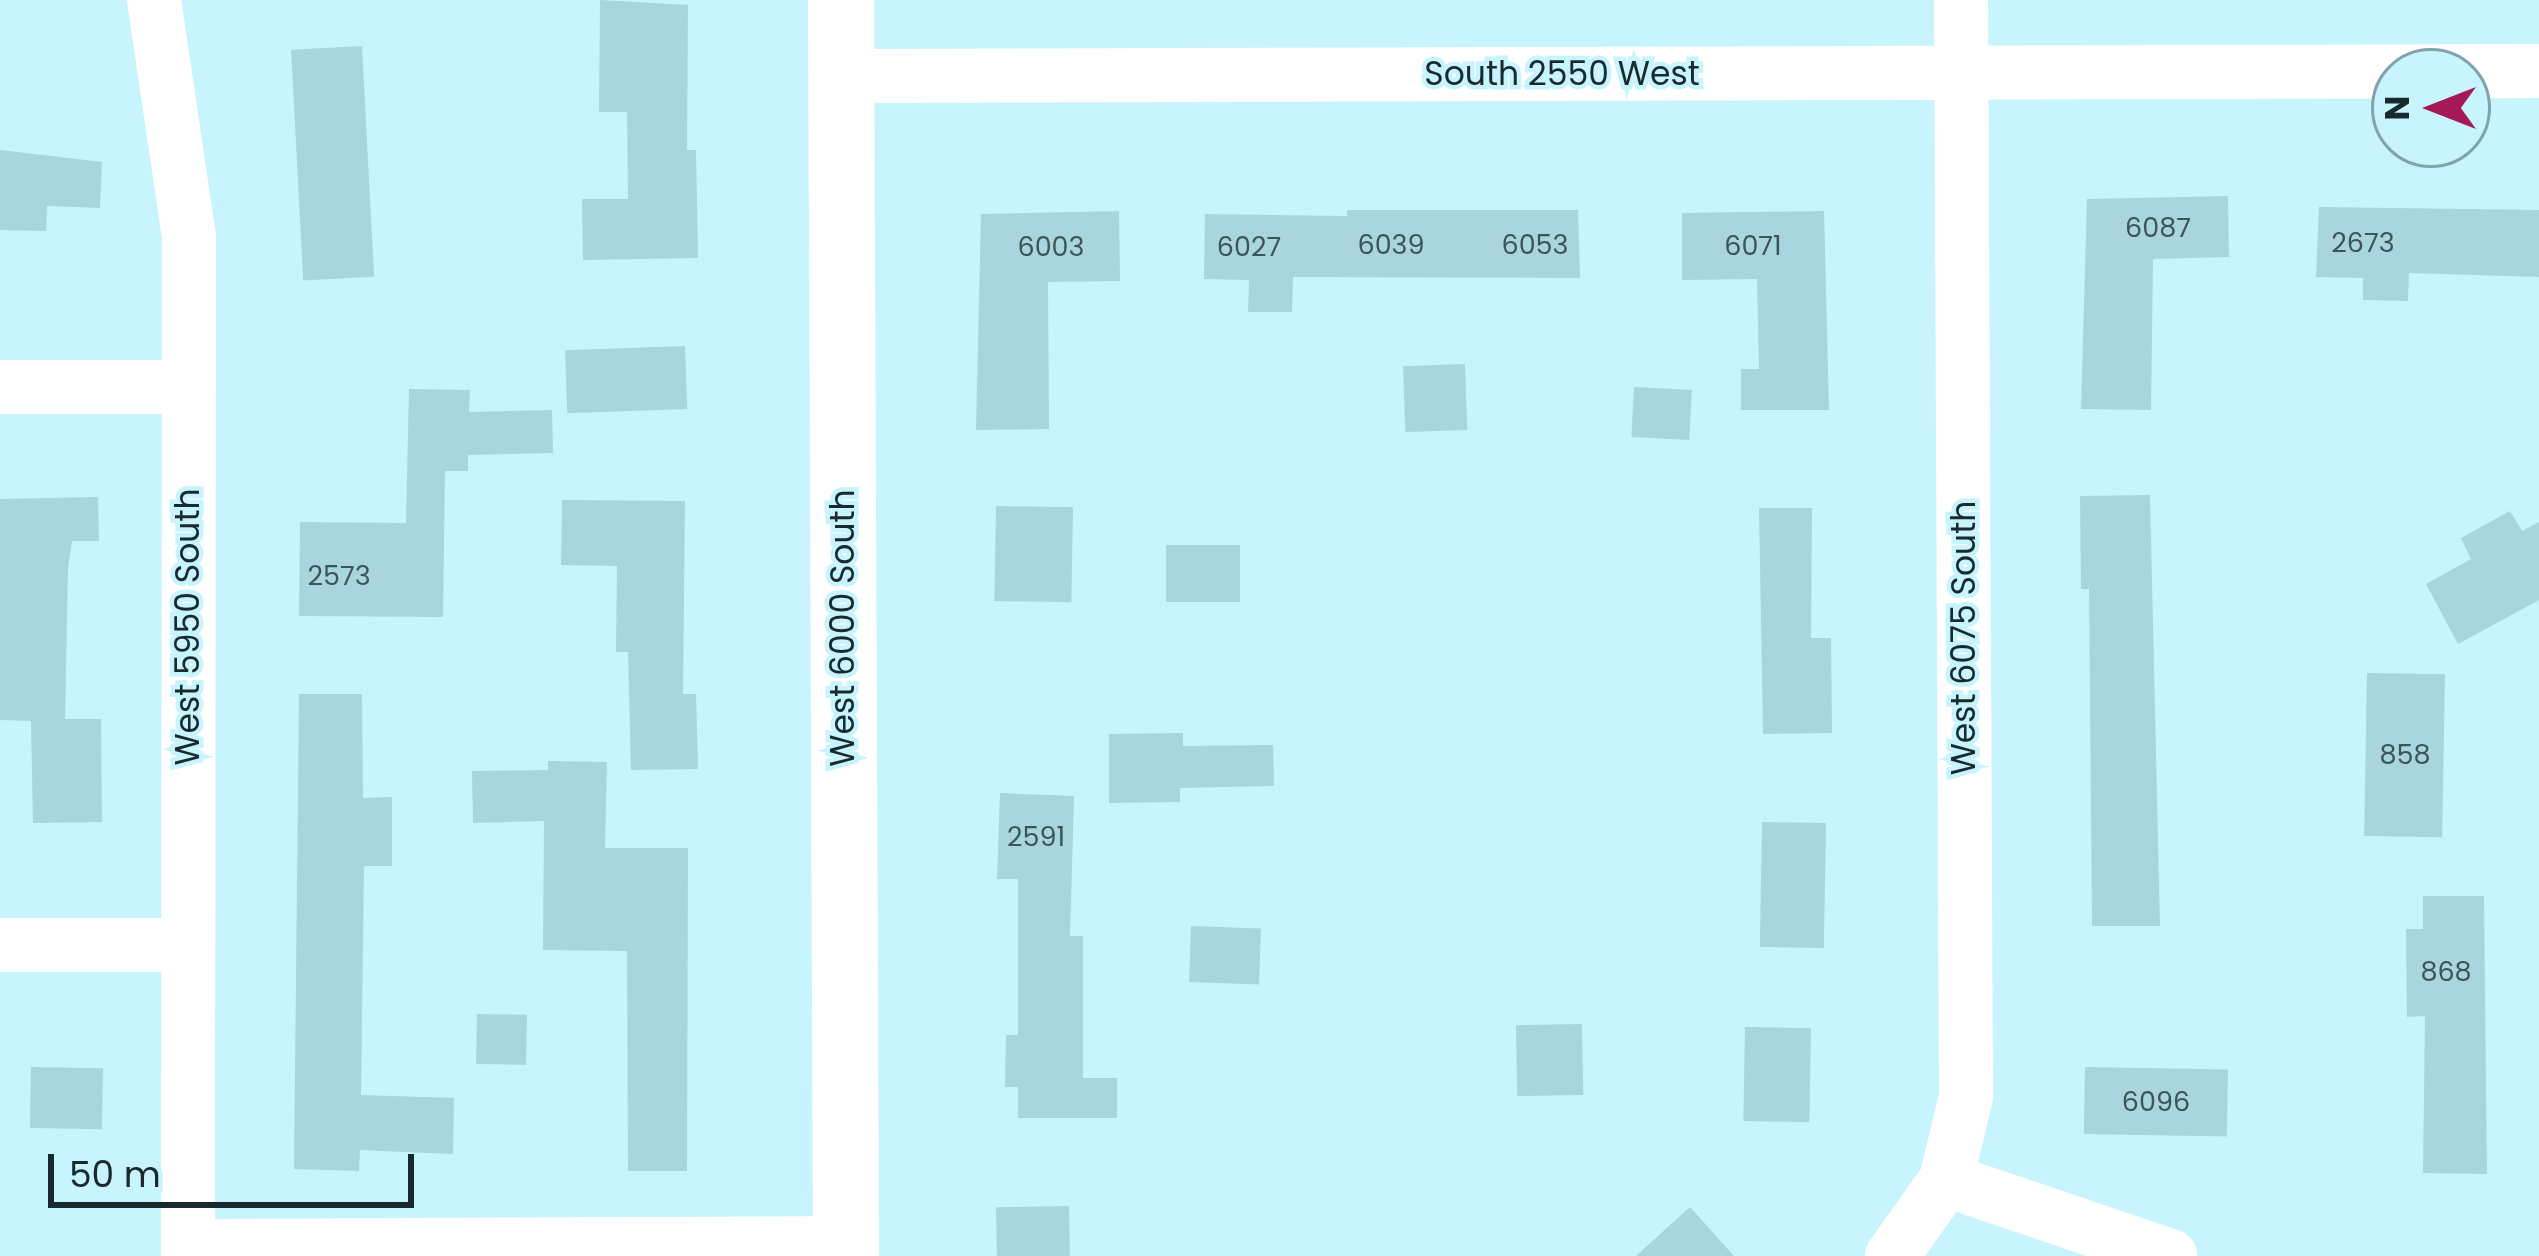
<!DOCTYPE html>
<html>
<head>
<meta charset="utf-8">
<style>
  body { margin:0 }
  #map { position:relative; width:2539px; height:1256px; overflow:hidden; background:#c7f4fd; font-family:Poppins,sans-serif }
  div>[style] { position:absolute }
  .building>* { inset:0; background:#a9d6de; transform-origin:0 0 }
  .street>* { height:54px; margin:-27px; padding:0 27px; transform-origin:27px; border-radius:27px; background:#fff }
  .secondary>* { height:66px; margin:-33px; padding:0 33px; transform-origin:33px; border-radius:33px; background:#fff }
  span { translate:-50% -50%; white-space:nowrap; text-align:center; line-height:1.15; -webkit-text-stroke:9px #c7f4fd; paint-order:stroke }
  .number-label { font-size:27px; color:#3c5559 }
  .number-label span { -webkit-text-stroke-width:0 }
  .street-label { font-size:33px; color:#182a2d }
  .north { position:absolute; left:2371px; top:48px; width:120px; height:120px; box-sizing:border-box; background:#c7f4fd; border:3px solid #81a3aa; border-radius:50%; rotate:270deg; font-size:33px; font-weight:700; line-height:48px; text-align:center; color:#182a2d }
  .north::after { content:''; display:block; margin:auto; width:42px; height:54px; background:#a71859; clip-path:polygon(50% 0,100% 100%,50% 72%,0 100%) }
  .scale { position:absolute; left:48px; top:1154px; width:366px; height:54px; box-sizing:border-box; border:6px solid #182a2d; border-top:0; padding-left:15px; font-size:36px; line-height:42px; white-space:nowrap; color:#182a2d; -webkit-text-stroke:9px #c7f4fd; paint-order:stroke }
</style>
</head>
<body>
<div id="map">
  <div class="building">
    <i style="clip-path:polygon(600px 0,688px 5px,687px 150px,696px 150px,698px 258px,583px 260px,582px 199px,628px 199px,627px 112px,599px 112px)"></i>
    <i style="left:362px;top:46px;width:231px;height:71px;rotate:87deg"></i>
    <i style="clip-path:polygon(0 150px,102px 162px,100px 208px,47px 206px,46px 231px,0 230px)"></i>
    <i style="clip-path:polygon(2228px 196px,2229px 257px,2153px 259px,2151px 410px,2081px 409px,2087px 199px)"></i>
    <i style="clip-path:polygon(2319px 207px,2539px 210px,2539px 277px,2409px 273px,2408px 301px,2363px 300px,2363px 278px,2316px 277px)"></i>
    <i style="clip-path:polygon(1347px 210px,1578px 210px,1580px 278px,1293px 277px,1292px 312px,1248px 312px,1249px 280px,1204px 279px,1205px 214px,1347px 216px)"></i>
    <i style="clip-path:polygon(1119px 211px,1120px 281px,1048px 282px,1049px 429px,976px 430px,981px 214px)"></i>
    <i style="clip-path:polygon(1824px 211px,1829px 410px,1741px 410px,1741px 369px,1759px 369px,1757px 279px,1682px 280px,1682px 213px)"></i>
    <i style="left:685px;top:346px;width:63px;height:120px;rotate:88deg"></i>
    <i style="left:1465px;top:364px;width:66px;height:62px;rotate:88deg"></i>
    <i style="left:1634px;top:387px;width:58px;height:50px;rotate:3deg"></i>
    <i style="clip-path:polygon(409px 389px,470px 390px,469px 412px,552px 410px,553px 453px,468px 455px,468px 471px,445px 471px,443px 617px,299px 616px,300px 522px,406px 523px)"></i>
    <i style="clip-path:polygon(2150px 495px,2160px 926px,2092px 926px,2089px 589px,2081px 589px,2080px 496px)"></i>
    <i style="clip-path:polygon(98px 497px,99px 541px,72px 541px,68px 568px,65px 719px,101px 719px,102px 822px,33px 823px,31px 721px,0 720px,0 499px)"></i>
    <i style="clip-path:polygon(562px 500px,685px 501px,683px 694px,696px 694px,698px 769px,631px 770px,628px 652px,616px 652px,617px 566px,561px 565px)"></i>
    <i style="left:996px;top:506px;width:77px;height:95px;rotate:1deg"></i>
    <i style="clip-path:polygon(1759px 508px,1812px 508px,1811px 638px,1831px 638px,1832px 733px,1763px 734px)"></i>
    <i style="clip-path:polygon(2510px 511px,2522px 531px,2539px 522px,2539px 600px,2458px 644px,2426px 584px,2471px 559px,2461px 538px)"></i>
    <i style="left:1240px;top:545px;width:57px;height:74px;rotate:90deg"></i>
    <i style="left:2367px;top:673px;width:78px;height:163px;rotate:1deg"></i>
    <i style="clip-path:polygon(299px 694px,362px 694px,363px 798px,392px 797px,392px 866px,364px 866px,361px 1095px,454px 1098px,453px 1154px,360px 1150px,359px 1171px,294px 1169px)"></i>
    <i style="clip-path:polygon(1183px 733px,1183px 746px,1273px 745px,1274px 786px,1180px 788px,1180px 802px,1109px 803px,1109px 734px)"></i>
    <i style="clip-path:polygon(548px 761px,607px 762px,605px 848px,688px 848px,687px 1171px,628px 1171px,627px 951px,543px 950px,544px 821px,473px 823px,472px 771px,548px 770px)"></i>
    <i style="clip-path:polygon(1000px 793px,1074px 796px,1070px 936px,1083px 936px,1083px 1078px,1117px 1078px,1117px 1118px,1018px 1118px,1018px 1087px,1005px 1087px,1006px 1035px,1018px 1035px,1018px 879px,997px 879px)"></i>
    <i style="left:1762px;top:822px;width:64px;height:125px;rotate:1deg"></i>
    <i style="clip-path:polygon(2423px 896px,2484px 896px,2487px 1174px,2423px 1173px,2425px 1016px,2407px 1017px,2406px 929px,2423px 929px)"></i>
    <i style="left:1191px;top:926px;width:70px;height:56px;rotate:2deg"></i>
    <i style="left:477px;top:1014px;width:50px;height:50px;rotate:1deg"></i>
    <i style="left:1582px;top:1024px;width:71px;height:66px;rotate:89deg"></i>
    <i style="left:1745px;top:1027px;width:66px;height:94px;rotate:1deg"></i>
    <i style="left:31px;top:1067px;width:72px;height:61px;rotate:1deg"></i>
    <i style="left:2085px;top:1067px;width:143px;height:67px;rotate:1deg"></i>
    <i style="left:1069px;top:1206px;width:50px;height:73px;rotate:89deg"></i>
    <i style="clip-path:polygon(1690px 1207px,1734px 1256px,1636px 1256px)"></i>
  </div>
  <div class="street">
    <i style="left:154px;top:0;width:240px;rotate:81.6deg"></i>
    <i style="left:189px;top:237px;width:1019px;rotate:90.06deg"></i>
    <i style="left:840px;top:76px;width:1699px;rotate:-0.17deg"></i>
    <i style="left:0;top:387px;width:189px"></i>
    <i style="left:0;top:945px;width:188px"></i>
    <i style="left:1946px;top:1180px;width:237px;rotate:18.7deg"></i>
    <i style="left:188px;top:1246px;width:658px;rotate:-0.26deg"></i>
    <i style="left:1892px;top:1256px;width:93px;rotate:-54.6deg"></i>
    <i style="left:1946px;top:1180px;width:85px;rotate:-76.5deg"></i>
    <i style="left:1966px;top:1097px;width:1097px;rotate:-90.26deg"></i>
  </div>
  <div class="secondary">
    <i style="left:841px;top:0;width:1256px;rotate:89.77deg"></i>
  </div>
  <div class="number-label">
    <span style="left:2158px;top:228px">6087</span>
    <span style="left:2363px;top:243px">2673</span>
    <span style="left:1391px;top:245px">6039</span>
    <span style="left:1535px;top:245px">6053</span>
    <span style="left:1753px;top:246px">6071</span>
    <span style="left:1051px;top:247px">6003</span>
    <span style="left:1249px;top:247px">6027</span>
    <span style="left:339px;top:576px">2573</span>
    <span style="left:2405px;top:755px">858</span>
    <span style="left:1036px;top:837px">2591</span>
    <span style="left:2446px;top:972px">868</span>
    <span style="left:2156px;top:1102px">6096</span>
  </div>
  <div class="street-label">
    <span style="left:1562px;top:74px">South 2550 West</span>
    <span style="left:188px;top:627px;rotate:-90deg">West 5950 South</span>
    <span style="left:843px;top:628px;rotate:-90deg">West 6000 South</span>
    <span style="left:1964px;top:638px;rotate:-90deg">West 6075 South</span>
  </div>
  <div class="north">N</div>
  <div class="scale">50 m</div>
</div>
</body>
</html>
